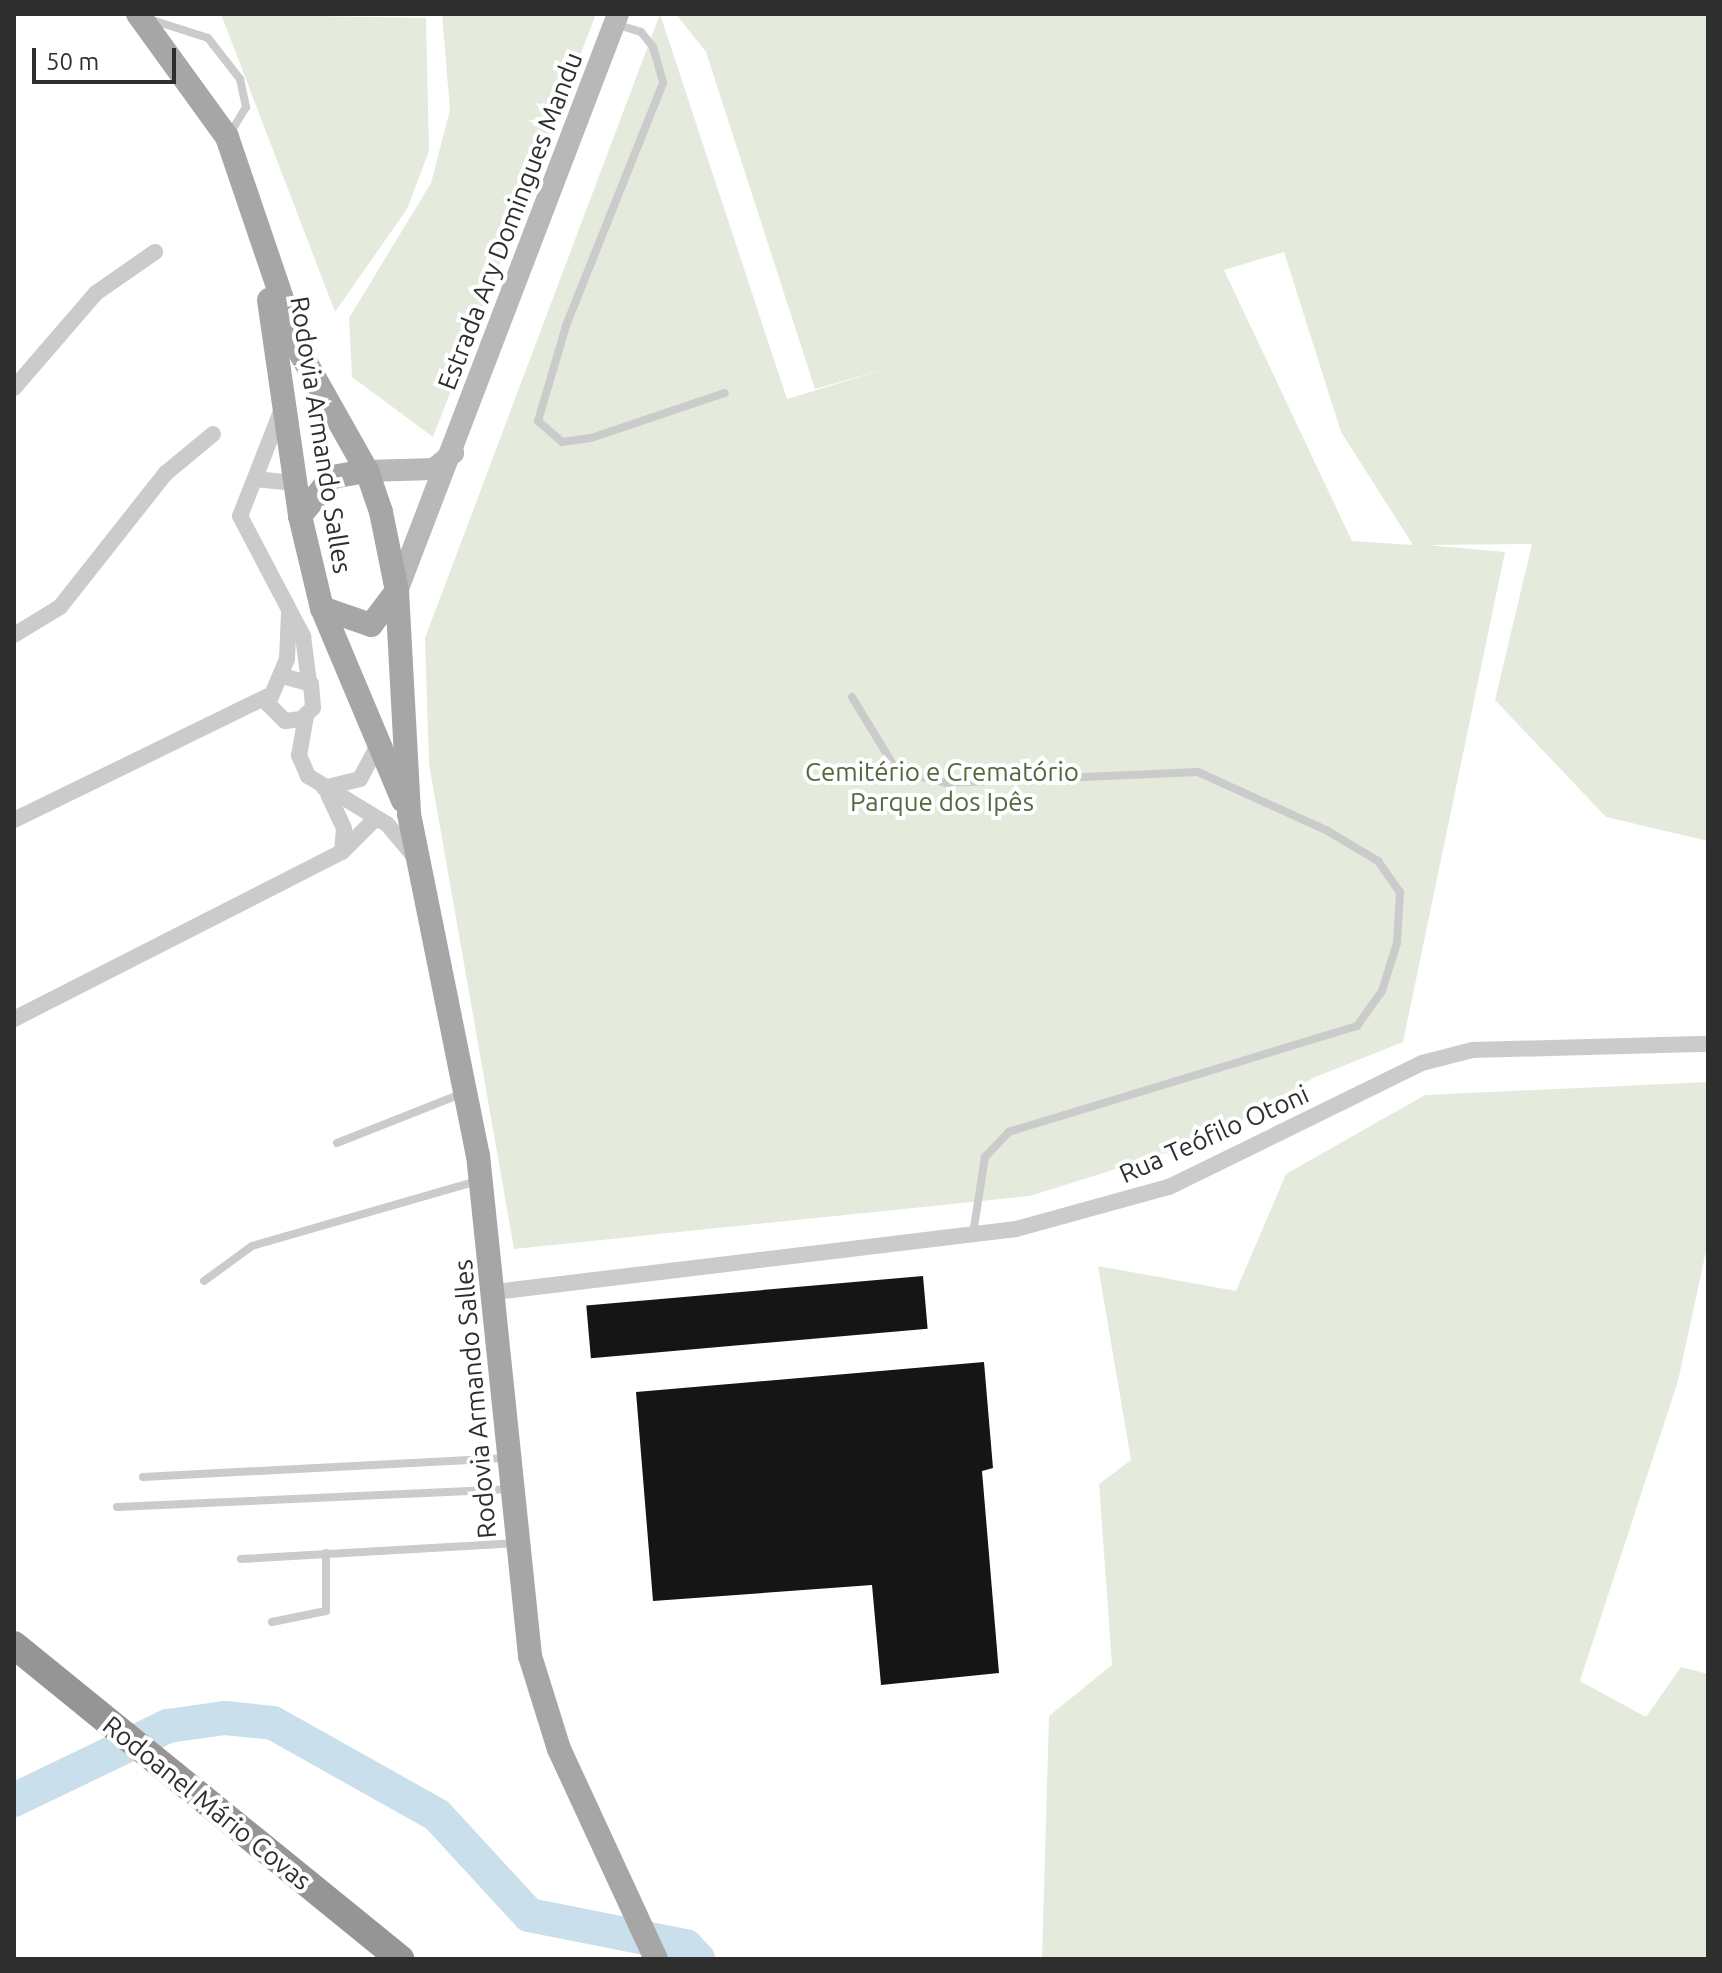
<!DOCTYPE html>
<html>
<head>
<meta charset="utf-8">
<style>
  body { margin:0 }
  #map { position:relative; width:1722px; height:1973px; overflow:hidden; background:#fff; font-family:Ubuntu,sans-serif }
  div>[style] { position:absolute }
  .green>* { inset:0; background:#e5ebdc }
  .river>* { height:34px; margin:-17px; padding:0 17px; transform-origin:17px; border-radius:17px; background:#c9dfeb }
  .building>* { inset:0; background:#151515; transform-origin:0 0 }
  .lane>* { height:8px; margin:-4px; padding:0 4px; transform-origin:4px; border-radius:4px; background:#cbcbcb }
  .street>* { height:16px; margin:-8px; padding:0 8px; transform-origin:8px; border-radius:8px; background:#cbcbcb }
  .secondary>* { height:22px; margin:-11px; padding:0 11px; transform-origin:11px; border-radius:11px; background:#b8b8b8 }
  .primary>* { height:24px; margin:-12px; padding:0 12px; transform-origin:12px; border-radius:12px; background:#a6a6a6 }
  .highway>* { height:28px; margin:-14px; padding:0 14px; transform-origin:14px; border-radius:14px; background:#959595 }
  span { translate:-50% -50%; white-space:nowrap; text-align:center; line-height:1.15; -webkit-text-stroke:8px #fff; paint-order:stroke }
  .street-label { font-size:26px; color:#2e2e2e }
  .park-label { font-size:26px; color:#53693d }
  .frame { position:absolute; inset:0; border:16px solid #2e2e2e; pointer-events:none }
  .scale { position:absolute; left:32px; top:48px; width:144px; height:36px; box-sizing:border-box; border:4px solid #2e2e2e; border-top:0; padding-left:10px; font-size:24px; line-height:28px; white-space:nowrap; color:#2e2e2e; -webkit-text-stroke:6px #fff; paint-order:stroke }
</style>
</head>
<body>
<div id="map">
  <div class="green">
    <i style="clip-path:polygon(221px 14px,426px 18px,429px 151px,407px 209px,335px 312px)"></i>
    <i style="clip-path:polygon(442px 14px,596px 14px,433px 437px,352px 377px,349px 318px,431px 183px,450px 110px)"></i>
    <i style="clip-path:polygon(evenodd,660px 14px,787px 399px,889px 368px,815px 389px,706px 52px,676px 14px,1708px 14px,1708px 841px,1606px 817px,1495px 700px,1532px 544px,1427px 545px,1505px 552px,1403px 1042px,1313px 1078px,1208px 1140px,1030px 1196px,514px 1249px,429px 764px,425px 638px,660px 14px,1284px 252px,1341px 432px,1413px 545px,1352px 541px,1224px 270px,1284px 252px)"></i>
    <i style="clip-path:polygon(1708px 1082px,1708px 1242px,1678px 1381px,1580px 1681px,1646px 1717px,1681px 1667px,1708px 1674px,1708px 1959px,1042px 1959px,1049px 1716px,1112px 1665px,1099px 1484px,1131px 1460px,1098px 1266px,1236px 1291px,1286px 1174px,1425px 1095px)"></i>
  </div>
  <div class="river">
    <i style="left:14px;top:1800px;width:171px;rotate:-25.7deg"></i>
    <i style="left:168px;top:1726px;width:58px;rotate:-8deg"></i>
    <i style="left:225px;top:1718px;width:48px;rotate:5.9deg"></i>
    <i style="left:273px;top:1723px;width:188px;rotate:29.3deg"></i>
    <i style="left:437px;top:1815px;width:136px;rotate:47.4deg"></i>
    <i style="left:529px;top:1915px;width:160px;rotate:11.2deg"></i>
    <i style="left:686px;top:1946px;width:18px;rotate:47deg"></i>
  </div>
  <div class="building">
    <i style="left:923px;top:1276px;width:53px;height:338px;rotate:85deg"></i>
    <i style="clip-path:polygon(984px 1362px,993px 1468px,982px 1471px,999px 1673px,881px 1685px,872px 1585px,653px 1601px,636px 1392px)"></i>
  </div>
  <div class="lane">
    <i style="left:149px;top:19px;width:62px;rotate:17.9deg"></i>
    <i style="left:208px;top:38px;width:52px;rotate:52deg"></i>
    <i style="left:240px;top:79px;width:29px;rotate:78deg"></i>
    <i style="left:246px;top:107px;width:33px;rotate:121deg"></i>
    <i style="left:615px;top:24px;width:27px;rotate:17deg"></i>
    <i style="left:641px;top:32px;width:19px;rotate:51deg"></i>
    <i style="left:653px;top:47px;width:37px;rotate:74deg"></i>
    <i style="left:663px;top:83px;width:262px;rotate:111.8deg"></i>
    <i style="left:566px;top:326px;width:99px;rotate:106.4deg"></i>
    <i style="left:538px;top:421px;width:32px;rotate:41deg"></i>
    <i style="left:562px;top:442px;width:29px;rotate:-8deg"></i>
    <i style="left:591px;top:438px;width:141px;rotate:-18.6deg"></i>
    <i style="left:852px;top:697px;width:87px;rotate:58.7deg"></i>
    <i style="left:897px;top:771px;width:50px;rotate:13.8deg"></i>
    <i style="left:946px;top:783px;width:252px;rotate:-2.5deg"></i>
    <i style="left:1198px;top:772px;width:141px;rotate:24.4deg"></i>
    <i style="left:1326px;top:830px;width:61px;rotate:30.8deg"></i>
    <i style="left:1378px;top:861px;width:38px;rotate:55deg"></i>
    <i style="left:1400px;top:892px;width:51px;rotate:93.4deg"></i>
    <i style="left:1397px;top:943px;width:50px;rotate:107.4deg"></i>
    <i style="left:1382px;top:991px;width:43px;rotate:125.5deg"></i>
    <i style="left:1357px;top:1026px;width:364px;rotate:163.1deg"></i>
    <i style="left:1009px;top:1132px;width:35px;rotate:134deg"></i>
    <i style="left:985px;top:1157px;width:78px;rotate:98.9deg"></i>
    <i style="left:337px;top:1143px;width:136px;rotate:-21.6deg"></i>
    <i style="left:204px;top:1281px;width:59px;rotate:-36.1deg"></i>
    <i style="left:252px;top:1246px;width:234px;rotate:-16.1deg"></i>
    <i style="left:143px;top:1477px;width:365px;rotate:-3deg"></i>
    <i style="left:117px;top:1507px;width:391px;rotate:-2.6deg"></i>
    <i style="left:241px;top:1559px;width:275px;rotate:-3.3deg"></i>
    <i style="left:272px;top:1622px;width:55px;rotate:-11.5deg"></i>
    <i style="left:326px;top:1611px;width:58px;rotate:-90deg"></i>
  </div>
  <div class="street">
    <i style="left:14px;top:388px;width:125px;rotate:-49.2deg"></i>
    <i style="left:96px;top:293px;width:72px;rotate:-34.8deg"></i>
    <i style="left:282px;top:409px;width:115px;rotate:111.4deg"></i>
    <i style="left:240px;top:516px;width:136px;rotate:62.3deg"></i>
    <i style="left:303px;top:636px;width:46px;rotate:82.6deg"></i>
    <i style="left:255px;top:479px;width:40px;rotate:5.7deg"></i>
    <i style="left:14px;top:635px;width:54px;rotate:-31.3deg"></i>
    <i style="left:60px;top:607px;width:171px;rotate:-51.7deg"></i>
    <i style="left:166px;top:473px;width:61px;rotate:-39.7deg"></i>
    <i style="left:282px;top:676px;width:30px;rotate:15deg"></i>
    <i style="left:311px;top:684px;width:24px;rotate:85deg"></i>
    <i style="left:313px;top:708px;width:16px;rotate:137deg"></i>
    <i style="left:301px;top:719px;width:16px;rotate:173deg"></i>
    <i style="left:285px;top:721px;width:24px;rotate:-135deg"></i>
    <i style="left:268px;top:704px;width:49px;rotate:-67.1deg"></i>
    <i style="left:287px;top:659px;width:45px;rotate:-87.5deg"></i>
    <i style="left:306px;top:716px;width:40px;rotate:100deg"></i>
    <i style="left:299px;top:755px;width:23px;rotate:67deg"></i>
    <i style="left:308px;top:776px;width:92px;rotate:31.3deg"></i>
    <i style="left:387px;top:824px;width:39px;rotate:50deg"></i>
    <i style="left:324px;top:788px;width:37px;rotate:-14deg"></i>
    <i style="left:360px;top:779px;width:38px;rotate:-62deg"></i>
    <i style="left:328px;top:794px;width:38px;rotate:65deg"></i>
    <i style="left:344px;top:829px;width:22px;rotate:95deg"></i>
    <i style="left:14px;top:820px;width:283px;rotate:-26deg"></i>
    <i style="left:14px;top:1019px;width:368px;rotate:-27deg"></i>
    <i style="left:342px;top:852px;width:48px;rotate:-45deg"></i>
    <i style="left:495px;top:1292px;width:525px;rotate:-6.89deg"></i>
    <i style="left:1016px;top:1229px;width:159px;rotate:-15.4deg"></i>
    <i style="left:1169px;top:1187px;width:282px;rotate:-26.1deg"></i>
    <i style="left:1422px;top:1063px;width:52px;rotate:-14.6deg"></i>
    <i style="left:1472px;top:1050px;width:236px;rotate:-1.5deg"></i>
  </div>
  <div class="secondary">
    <i style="left:367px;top:471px;width:67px;rotate:-1.7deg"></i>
    <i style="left:434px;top:469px;width:25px;rotate:-40deg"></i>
    <i style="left:397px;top:591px;width:618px;rotate:-69.04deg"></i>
  </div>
  <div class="primary">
    <i style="left:138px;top:14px;width:152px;rotate:54.1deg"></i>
    <i style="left:227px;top:137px;width:229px;rotate:71.2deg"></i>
    <i style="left:301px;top:354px;width:134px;rotate:60.6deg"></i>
    <i style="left:367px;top:471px;width:43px;rotate:71.1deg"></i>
    <i style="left:381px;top:512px;width:81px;rotate:78.6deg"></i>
    <i style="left:397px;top:591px;width:223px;rotate:86.9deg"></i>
    <i style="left:409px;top:814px;width:348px;rotate:78.6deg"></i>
    <i style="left:478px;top:1155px;width:504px;rotate:84.07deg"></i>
    <i style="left:530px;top:1656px;width:97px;rotate:72.7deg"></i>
    <i style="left:559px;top:1749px;width:231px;rotate:65.2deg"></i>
    <i style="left:269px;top:300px;width:218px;rotate:81.8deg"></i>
    <i style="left:300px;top:516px;width:95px;rotate:76.6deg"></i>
    <i style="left:322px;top:608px;width:209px;rotate:67.2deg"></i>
    <i style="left:300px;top:516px;width:50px;rotate:-50.6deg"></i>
    <i style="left:332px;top:477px;width:36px;rotate:-10deg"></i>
    <i style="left:322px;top:608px;width:52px;rotate:19.1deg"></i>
    <i style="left:371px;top:625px;width:43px;rotate:-52.6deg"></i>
  </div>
  <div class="highway">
    <i style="left:14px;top:1645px;width:498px;rotate:39.1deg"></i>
  </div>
  <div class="street-label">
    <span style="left:510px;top:221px;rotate:-69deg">Estrada Ary Domingues Mandu</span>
    <span style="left:321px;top:435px;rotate:81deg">Rodovia Armando Salles</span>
    <span style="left:1214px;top:1134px;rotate:-24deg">Rua Teófilo Otoni</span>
    <span style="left:475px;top:1399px;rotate:-95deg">Rodovia Armando Salles</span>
    <span style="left:207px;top:1803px;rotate:39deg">Rodoanel Mário Covas</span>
  </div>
  <div class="park-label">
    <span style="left:942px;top:787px">Cemitério e Crematório<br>Parque dos Ipês</span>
  </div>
  <div class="frame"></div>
  <div class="scale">50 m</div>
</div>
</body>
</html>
